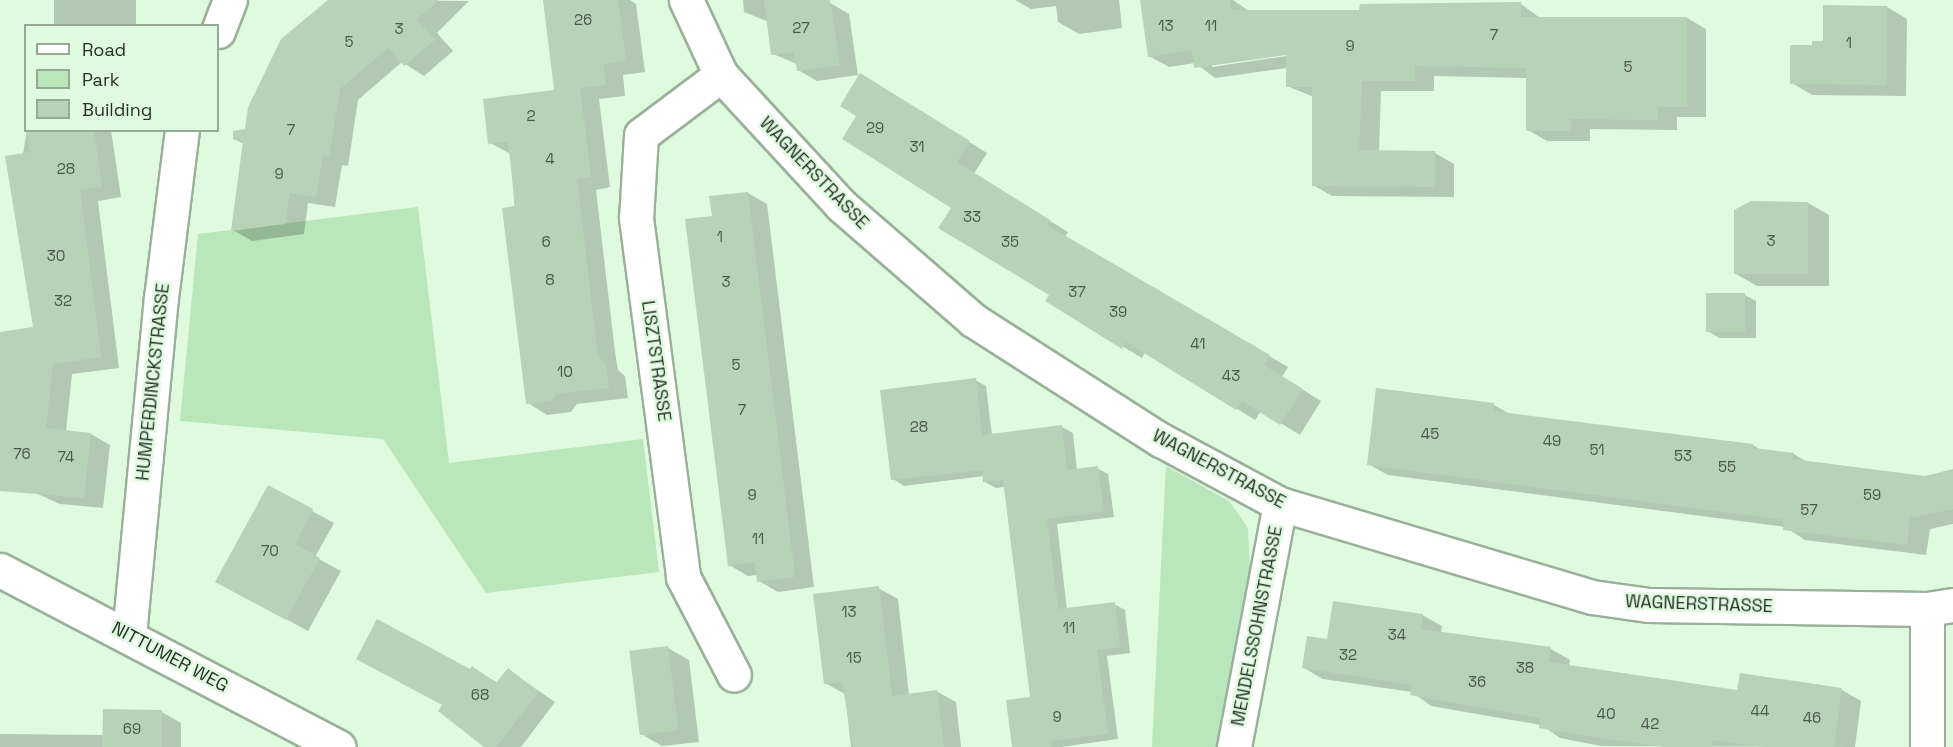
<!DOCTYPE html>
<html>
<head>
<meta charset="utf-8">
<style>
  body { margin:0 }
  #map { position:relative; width:1953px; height:747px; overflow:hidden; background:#dffadf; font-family:"Space Grotesk",sans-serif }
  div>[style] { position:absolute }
  .green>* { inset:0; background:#bae6bb }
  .shadow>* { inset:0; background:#0003; transform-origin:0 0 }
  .building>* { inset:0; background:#b8d2b8; transform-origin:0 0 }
  .roads { filter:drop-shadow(2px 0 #98b198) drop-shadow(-2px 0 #98b198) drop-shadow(0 2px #98b198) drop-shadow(0 -2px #98b198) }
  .minor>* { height:33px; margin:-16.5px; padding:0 16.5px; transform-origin:16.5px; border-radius:16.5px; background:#fff }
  span { translate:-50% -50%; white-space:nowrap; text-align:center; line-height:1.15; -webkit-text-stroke:5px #dffadf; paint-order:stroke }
  .number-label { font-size:15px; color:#4a584a }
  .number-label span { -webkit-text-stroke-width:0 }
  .street-label { font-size:18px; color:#253026 }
  .legend { position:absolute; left:24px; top:24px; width:195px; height:108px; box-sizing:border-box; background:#dffadf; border:2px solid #95a995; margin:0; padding:8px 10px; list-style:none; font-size:18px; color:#253026 }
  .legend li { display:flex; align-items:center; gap:12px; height:30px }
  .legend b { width:30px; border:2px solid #95a995 }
</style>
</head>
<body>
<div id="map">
  <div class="green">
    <i style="clip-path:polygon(418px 207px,449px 463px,643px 439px,659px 572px,486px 593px,383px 439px,180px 421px,198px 234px)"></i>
    <i style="clip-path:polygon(1166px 466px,1229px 501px,1248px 528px,1250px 571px,1220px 747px,1152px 747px)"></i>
  </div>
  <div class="shadow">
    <i style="left:54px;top:0;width:82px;height:26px"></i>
    <i style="clip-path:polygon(330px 0,469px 1px,437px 33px,453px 51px,424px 76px,402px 62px,358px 100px,348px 166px,342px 165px,335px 207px,308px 203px,304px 234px,252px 241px,233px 230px,244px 144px,234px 139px,246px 131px)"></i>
    <i style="clip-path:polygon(552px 0,630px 0,636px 4px,645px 72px,623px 75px,625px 96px,599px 99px,610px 187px,596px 190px,615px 352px,618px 370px,625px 376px,628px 398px,577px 404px,571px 412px,547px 415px,528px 403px,511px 154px,490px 143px,556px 91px)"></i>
    <i style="clip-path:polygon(743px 0,825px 0,849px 14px,858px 75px,817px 81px,798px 70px,797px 64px,773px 54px,769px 22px,744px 12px)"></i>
    <i style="clip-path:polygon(1015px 0,1119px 0,1122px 28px,1079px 34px,1058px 22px,1056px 6px,1031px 9px)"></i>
    <i style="clip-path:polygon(evenodd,1141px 0,1233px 0,1249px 11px,1361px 12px,1521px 4px,1540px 18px,1687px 18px,1706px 29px,1706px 117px,1677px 117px,1677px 130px,1590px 129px,1590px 141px,1547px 141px,1528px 130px,1528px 78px,1434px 76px,1434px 91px,1381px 91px,1379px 152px,1435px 153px,1454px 164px,1454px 197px,1332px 196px,1313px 185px,1314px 97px,1287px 86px,1287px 68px,1215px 78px,1195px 63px,1169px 67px,1149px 56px,1141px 0,1293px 52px,1293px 55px,1212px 67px,1212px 64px,1293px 52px)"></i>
    <i style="clip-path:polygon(1887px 7px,1907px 19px,1906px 96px,1812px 95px,1792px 83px,1813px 47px)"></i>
    <i style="clip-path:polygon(879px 86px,987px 153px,974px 174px,1068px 232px,1065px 237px,1288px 367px,1282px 377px,1321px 401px,1300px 435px,1261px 411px,1255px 420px,1145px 352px,1142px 358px,1047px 301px,1051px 295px,953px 207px)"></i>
    <i style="clip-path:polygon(27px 130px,111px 130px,121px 197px,98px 201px,119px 368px,72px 374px,66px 432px,91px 434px,110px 445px,103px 508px,60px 504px,0 477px,0 334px,35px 329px,23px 154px)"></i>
    <i style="clip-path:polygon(748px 193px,767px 204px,814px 587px,778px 592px,759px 581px,758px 575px,748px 576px,729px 565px,713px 217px)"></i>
    <i style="clip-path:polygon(1808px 203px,1829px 215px,1829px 286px,1757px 286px,1736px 274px)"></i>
    <i style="clip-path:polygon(1745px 295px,1756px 301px,1756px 338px,1719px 338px,1708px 331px)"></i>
    <i style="clip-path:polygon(975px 380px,986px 386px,992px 435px,1062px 427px,1073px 433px,1077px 470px,1097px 468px,1108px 474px,1114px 517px,1057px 524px,1067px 610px,1114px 604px,1125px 610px,1130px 653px,1107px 656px,1118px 739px,1061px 747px,1014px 747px,1031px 698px,1005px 487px,996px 488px,985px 482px,984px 476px,904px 486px,893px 479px)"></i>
    <i style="clip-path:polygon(1494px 405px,1510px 414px,1753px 445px,1761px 450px,1794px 454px,1807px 462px,1925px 477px,1953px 470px,1953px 524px,1930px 529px,1926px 555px,1805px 540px,1785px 527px,1388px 475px,1368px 464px)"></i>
    <i style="clip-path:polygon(268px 487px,334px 523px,315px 557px,341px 571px,308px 631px,238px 593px)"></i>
    <i style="clip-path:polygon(878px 588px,898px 599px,909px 695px,936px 691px,956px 702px,961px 747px,851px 747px,845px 694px,825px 683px)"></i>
    <i style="clip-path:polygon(1422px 615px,1442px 626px,1441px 633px,1551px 649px,1570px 660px,1569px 667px,1739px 691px,1842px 690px,1861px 701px,1855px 747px,1601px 746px,1560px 738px,1541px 725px,1431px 706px,1412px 692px,1323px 679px,1304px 668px,1329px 641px)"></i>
    <i style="clip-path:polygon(668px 648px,689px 660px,699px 742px,662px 746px,641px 734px)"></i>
    <i style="clip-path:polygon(473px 668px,498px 683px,508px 670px,555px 702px,521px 747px,486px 747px,470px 671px)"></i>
    <i style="clip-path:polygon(162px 712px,181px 723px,181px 747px,0 747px,0 734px,104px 735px)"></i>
  </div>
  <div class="building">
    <i style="clip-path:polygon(328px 0,439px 0,417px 19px,435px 40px,404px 66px,388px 48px,340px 89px,329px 156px,323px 155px,316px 197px,290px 193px,285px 224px,231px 231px,243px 141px,233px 139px,233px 131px,245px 129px,248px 107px,281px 39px)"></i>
    <i style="clip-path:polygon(543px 0,618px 0,626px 61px,604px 64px,606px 85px,580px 88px,591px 177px,577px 179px,596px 340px,599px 357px,606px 364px,609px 388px,557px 394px,551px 401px,526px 404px,502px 208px,515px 206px,508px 141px,488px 144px,483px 99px,554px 90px)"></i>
    <i style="clip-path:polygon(764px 0,830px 0,840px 65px,797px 71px,794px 52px,771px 55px)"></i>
    <i style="clip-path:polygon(1140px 0,1230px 0,1231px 10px,1359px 10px,1360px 4px,1521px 2px,1521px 17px,1687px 17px,1687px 107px,1658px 107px,1658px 120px,1571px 119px,1571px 131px,1526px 131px,1526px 68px,1415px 66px,1415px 81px,1362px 81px,1359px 150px,1435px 151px,1435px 187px,1312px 186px,1312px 87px,1286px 87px,1286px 55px,1194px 68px,1192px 50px,1148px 57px)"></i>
    <i style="clip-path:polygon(1823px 5px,1887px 6px,1887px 85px,1790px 84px,1790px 45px,1812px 45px,1812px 41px,1823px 41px)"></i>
    <i style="clip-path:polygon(860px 73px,970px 141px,957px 162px,1050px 220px,1047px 225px,1270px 355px,1264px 365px,1303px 389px,1280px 425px,1242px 401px,1236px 410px,1126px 342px,1122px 349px,1045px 301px,1049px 295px,938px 228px,951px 208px,842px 139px,856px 116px,840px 106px)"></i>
    <i style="clip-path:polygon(27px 130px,94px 130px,102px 187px,80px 190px,101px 357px,53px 364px,46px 428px,91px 433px,84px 498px,0 491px,0 332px,33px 327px,5px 156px,30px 152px)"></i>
    <i style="clip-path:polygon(748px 192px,795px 577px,757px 582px,755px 562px,728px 566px,685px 219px,712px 216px,709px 196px)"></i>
    <i style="clip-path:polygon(1751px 201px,1808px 202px,1808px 274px,1734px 274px,1734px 210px)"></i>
    <i style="left:1706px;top:293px;width:39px;height:39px"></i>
    <i style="clip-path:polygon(976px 378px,982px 435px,1062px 425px,1067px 470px,1098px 466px,1104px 512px,1047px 519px,1058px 609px,1115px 602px,1120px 647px,1097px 650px,1108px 734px,1051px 741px,1051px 747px,1012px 747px,1006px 700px,1030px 697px,1003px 480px,983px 482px,982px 470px,891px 480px,880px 390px)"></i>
    <i style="clip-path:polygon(1376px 388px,1494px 403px,1493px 411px,1753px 444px,1753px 448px,1794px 453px,1792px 459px,1925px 476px,1953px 469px,1953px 509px,1910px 518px,1907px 545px,1783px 530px,1784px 520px,1367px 465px)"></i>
    <i style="clip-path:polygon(268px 485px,313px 509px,295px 544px,320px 558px,286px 620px,215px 582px)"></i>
    <i style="clip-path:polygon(879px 586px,892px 696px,937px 690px,944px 747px,853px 747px,842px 682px,824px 684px,813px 594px)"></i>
    <i style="clip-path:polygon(1333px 601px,1423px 614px,1421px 629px,1551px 647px,1549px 662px,1737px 690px,1740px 673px,1842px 688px,1834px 747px,1764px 747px,1712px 740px,1712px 747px,1665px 747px,1580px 735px,1539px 728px,1540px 718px,1410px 695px,1412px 685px,1302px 668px,1307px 636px,1327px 639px)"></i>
    <i style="clip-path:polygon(377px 619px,470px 669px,472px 666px,496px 683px,508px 668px,539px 692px,496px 747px,484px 747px,438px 711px,442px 705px,356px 659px)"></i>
    <i style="left:668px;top:646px;width:85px;height:39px;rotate:83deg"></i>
    <i style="left:103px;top:709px;width:59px;height:38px;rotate:1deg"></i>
  </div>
  <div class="roads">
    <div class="minor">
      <i style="left:686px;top:0;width:83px;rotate:65deg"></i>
      <i style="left:721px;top:75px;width:178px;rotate:47.3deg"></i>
      <i style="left:842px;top:206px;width:174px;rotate:41deg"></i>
      <i style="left:973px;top:320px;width:223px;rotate:32.6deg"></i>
      <i style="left:1161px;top:440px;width:135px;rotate:28.3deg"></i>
      <i style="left:1280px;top:504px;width:326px;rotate:16.6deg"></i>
      <i style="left:1592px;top:597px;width:58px;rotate:8deg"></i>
      <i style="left:1649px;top:605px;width:278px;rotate:0.8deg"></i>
      <i style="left:1927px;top:609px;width:26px;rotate:-9deg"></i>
      <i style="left:218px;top:31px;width:33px;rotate:-69deg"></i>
      <i style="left:721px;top:75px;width:100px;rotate:143.1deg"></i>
      <i style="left:641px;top:135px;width:83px;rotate:93.4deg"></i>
      <i style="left:636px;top:218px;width:362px;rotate:82.5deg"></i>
      <i style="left:683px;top:577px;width:110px;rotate:62.5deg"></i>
      <i style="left:0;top:570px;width:382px;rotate:27.6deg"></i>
      <i style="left:1927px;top:609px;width:138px;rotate:90deg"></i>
      <i style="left:129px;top:635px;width:339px;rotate:-84.6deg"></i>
      <i style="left:161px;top:298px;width:169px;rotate:-82.9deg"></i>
      <i style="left:1234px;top:747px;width:247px;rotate:-79.3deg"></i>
    </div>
  </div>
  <div class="number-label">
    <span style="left:583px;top:20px">26</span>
    <span style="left:1166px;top:26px">13</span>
    <span style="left:1211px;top:26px">11</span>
    <span style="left:801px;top:28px">27</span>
    <span style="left:399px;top:29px">3</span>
    <span style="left:1494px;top:35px">7</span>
    <span style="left:349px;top:42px">5</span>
    <span style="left:1849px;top:43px">1</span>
    <span style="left:1350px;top:46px">9</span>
    <span style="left:1628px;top:67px">5</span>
    <span style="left:531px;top:116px">2</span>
    <span style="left:875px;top:128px">29</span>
    <span style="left:291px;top:130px">7</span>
    <span style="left:917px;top:147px">31</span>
    <span style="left:550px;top:159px">4</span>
    <span style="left:66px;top:169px">28</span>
    <span style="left:279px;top:174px">9</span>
    <span style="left:972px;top:217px">33</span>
    <span style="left:720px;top:237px">1</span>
    <span style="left:1771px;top:241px">3</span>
    <span style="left:546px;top:242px">6</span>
    <span style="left:1010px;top:242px">35</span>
    <span style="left:56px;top:256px">30</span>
    <span style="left:550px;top:280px">8</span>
    <span style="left:726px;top:282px">3</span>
    <span style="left:1077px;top:292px">37</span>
    <span style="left:63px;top:301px">32</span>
    <span style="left:1118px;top:312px">39</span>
    <span style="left:1198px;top:344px">41</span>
    <span style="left:736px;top:365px">5</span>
    <span style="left:565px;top:372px">10</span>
    <span style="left:1231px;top:376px">43</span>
    <span style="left:742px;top:410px">7</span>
    <span style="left:919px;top:427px">28</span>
    <span style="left:1430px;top:434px">45</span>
    <span style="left:1552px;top:441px">49</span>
    <span style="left:1597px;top:450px">51</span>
    <span style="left:22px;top:454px">76</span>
    <span style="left:1683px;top:456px">53</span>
    <span style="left:66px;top:457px">74</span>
    <span style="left:1727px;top:467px">55</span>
    <span style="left:752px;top:495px">9</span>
    <span style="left:1872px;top:495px">59</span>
    <span style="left:1809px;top:510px">57</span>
    <span style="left:758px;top:539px">11</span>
    <span style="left:270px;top:551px">70</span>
    <span style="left:849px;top:612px">13</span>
    <span style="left:1069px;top:628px">11</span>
    <span style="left:1397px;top:635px">34</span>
    <span style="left:1348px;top:655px">32</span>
    <span style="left:854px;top:658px">15</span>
    <span style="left:1525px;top:668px">38</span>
    <span style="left:1477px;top:682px">36</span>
    <span style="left:480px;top:695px">68</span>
    <span style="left:1760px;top:711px">44</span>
    <span style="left:1606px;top:714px">40</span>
    <span style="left:1057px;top:717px">9</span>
    <span style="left:1812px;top:718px">46</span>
    <span style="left:1650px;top:724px">42</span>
    <span style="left:132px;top:729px">69</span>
  </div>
  <div class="street-label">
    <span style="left:814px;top:173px;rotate:46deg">WAGNERSTRASSE</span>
    <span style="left:656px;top:361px;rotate:82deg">LISZTSTRASSE</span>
    <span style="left:153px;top:382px;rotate:-84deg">HUMPERDINCKSTRASSE</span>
    <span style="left:1219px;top:469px;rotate:28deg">WAGNERSTRASSE</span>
    <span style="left:1699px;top:604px;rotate:2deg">WAGNERSTRASSE</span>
    <span style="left:1257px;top:626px;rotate:-79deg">MENDELSSOHNSTRASSE</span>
    <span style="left:170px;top:657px;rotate:28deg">NITTUMER WEG</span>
  </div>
  <ul class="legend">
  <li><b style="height:8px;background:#fff"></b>Road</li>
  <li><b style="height:16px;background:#bae6bb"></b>Park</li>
  <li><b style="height:16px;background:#b8d2b8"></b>Building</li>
  </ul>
</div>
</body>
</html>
